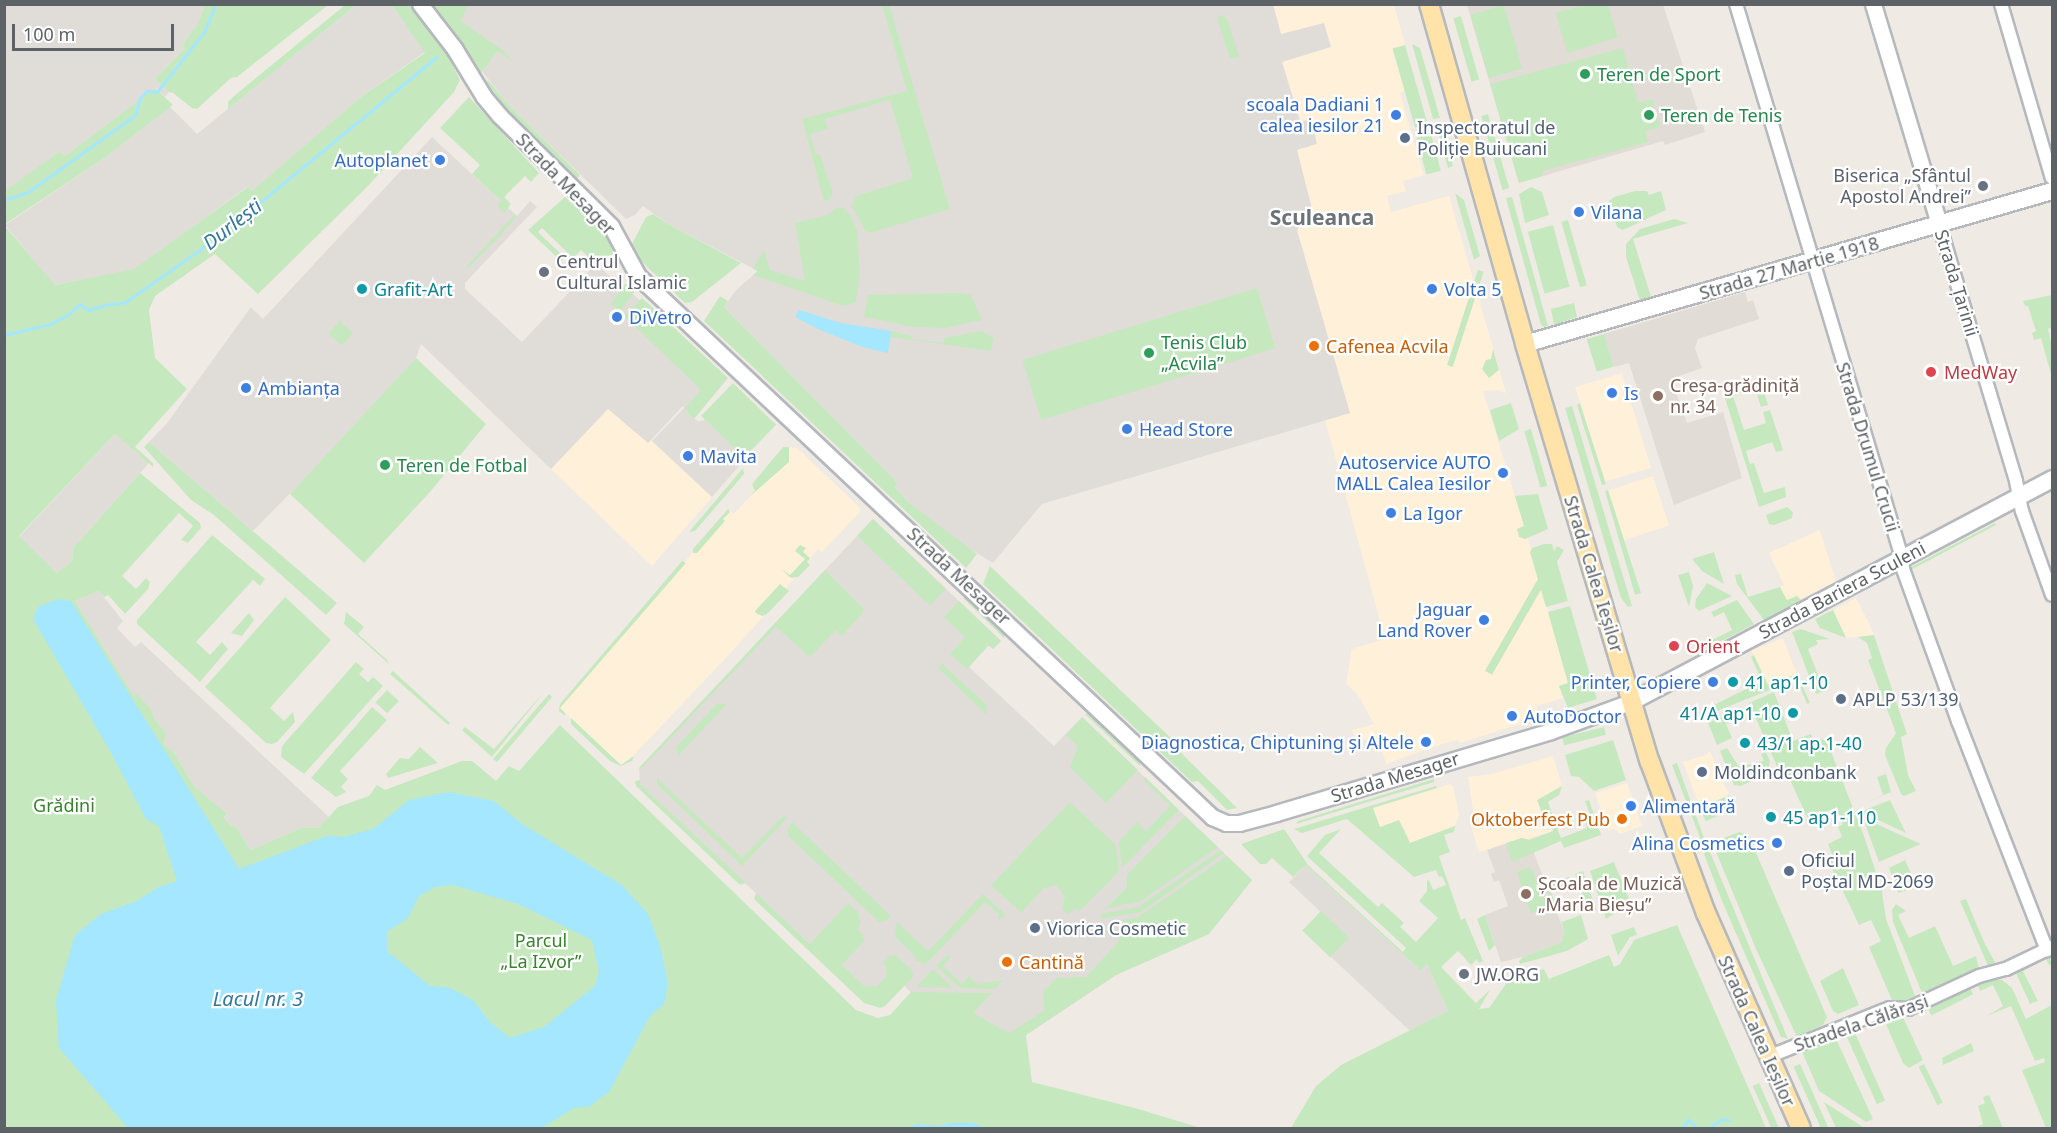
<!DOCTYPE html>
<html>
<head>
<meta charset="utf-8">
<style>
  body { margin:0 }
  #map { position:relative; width:2057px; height:1133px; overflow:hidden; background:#efebe4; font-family:"Noto Sans",sans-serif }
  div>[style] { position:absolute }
  .commercial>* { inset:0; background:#fff0d9; transform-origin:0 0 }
  .industrial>* { inset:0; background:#e0ddd9 }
  .education>* { inset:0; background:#e1dcd5 }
  .green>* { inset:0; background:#c6e8bf; transform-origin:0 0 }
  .water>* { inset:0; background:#a4e7ff }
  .stream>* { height:3px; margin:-1.5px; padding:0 1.5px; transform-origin:1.5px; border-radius:1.5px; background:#a4e7ff }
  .roads { filter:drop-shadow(2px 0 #b5b8bc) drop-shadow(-2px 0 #b5b8bc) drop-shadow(0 2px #b5b8bc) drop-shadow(0 -2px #b5b8bc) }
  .minor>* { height:12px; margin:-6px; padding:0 6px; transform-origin:6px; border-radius:6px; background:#fff }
  .tertiary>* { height:15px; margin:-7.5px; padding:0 7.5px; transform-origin:7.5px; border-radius:7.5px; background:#fff }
  .secondary>* { height:16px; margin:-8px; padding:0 8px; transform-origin:8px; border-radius:8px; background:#fff }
  .primary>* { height:18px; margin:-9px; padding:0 9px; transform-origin:9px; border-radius:9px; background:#ffe3a9 }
  .dots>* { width:16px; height:16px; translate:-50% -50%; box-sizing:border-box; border:3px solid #fff; border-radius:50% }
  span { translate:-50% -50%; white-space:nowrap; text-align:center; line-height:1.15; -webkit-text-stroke:4.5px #fff; paint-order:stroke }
  .leisure-label { font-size:18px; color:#27864d }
  .left { translate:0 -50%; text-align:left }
  .shop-label { font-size:18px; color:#366cbe }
  .right { translate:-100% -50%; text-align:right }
  .service-label { font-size:18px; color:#4e5e75 }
  .worship-label { font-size:18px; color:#5b616d }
  .street-label { font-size:18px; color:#5c6265 }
  .culture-label { font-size:18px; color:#0d838f }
  .food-label { font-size:18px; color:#c56008 }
  .health-label { font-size:18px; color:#be3a42 }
  .education-label { font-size:18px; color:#785e54 }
  .park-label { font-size:18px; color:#3a8230 }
  .water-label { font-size:20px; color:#34789b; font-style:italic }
  .quarter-label { font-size:21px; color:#6d7478; font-weight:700 }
  .frame { position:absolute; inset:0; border:6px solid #5c6265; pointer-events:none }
  .scale { position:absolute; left:12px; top:24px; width:162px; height:27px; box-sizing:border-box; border:3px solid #5c6265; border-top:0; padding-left:8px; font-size:18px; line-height:21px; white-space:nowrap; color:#5c6265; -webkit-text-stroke:4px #fff; paint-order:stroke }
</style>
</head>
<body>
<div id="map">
  <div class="commercial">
    <i style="clip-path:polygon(1273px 5px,1394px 5px,1405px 45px,1393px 49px,1405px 91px,1400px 93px,1424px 175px,1403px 181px,1406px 191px,1387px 196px,1389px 206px,1391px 212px,1449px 196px,1506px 393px,1496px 390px,1483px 391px,1531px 549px,1568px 683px,1559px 686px,1563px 698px,1537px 706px,1536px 719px,1460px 743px,1458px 740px,1435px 746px,1386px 764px,1378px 736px,1356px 742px,1352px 730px,1374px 724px,1358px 695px,1346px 683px,1352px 649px,1385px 639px,1325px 420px,1350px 413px,1297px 230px,1312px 209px,1297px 150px,1303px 147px,1301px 122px,1282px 61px,1331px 46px,1281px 34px)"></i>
    <i style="left:1622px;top:373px;width:99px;height:49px;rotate:73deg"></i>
    <i style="clip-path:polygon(608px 408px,648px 442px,651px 440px,712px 497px,652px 566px,551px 469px)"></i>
    <i style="clip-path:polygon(783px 447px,797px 448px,859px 507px,860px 512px,822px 552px,818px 549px,807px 562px,810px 565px,788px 585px,784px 593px,736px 647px,631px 758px,621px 765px,560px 708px,729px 510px,734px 514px,755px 491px,752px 484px)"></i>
    <i style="left:1653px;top:476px;width:52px;height:47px;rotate:72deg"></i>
    <i style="clip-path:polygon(1820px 530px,1836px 582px,1789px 605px,1780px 587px,1784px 585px,1769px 553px)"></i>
    <i style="clip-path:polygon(1856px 598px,1869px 623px,1874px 635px,1846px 638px,1833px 610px)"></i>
    <i style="left:1783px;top:638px;width:39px;height:34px;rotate:69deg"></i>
    <i style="clip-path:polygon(1710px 751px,1729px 795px,1700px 808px,1683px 762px,1706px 755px)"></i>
    <i style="clip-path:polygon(1553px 756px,1562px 786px,1538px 801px,1547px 825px,1555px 822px,1556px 825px,1552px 827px,1554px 831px,1479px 852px,1471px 826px,1479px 822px,1473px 810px,1468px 777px,1492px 774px)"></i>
    <i style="clip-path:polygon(1627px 783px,1642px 826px,1620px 834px,1614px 828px,1608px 831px,1595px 793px)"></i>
    <i style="clip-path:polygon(1450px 784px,1453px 786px,1459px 815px,1455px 826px,1410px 843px,1405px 829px,1380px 827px,1373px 808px)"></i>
  </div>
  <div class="industrial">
    <i style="clip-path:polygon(468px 4px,1273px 4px,1281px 34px,1324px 23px,1331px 47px,1282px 62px,1300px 122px,1311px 119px,1317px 144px,1297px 150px,1312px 209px,1297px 230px,1350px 413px,1042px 504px,993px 563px,952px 538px,908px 502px,895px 487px,898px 483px,724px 307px,736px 290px,758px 271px,668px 224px,643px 206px,635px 215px,626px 219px,507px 103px,482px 71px,498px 51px,511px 61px,460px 20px)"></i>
    <i style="clip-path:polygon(5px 5px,205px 5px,197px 25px,182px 45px,185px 48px,155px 79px,169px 92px,165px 97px,156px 88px,65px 156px,60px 151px,6px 191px)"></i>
    <i style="clip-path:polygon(356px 5px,392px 5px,425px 52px,362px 96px,252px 192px,247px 187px,134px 270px,54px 285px,5px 225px,106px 157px,170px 107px,197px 134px)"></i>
    <i style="clip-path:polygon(432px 137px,517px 216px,530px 201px,537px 207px,465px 283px,465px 289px,522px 342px,596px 264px,615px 281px,617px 279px,720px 376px,687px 413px,698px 421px,705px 420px,746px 458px,712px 497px,652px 441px,684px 408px,683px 406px,648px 443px,608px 409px,551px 469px,421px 344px,416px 358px,326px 457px,253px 531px,149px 442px,167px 423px,251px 307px,263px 319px)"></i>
    <i style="clip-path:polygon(115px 434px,149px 463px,73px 548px,72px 561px,57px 573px,19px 537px)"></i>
    <i style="clip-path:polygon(873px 519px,1001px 641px,993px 649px,988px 645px,969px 667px,1054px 746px,1082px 717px,1252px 880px,1209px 934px,1116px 975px,1026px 1035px,1004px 1033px,943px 995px,912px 994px,899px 980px,868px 999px,640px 784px,639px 768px)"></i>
    <i style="clip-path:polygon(99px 591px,123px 621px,117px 628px,135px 647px,141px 642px,329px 817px,318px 828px,303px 827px,251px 850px,236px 827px,230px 825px,224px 817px,227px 815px,195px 787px,173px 751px,164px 745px,165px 733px,156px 721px,151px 709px,134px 696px,75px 601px)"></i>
    <i style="clip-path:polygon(1306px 865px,1421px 971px,1427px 964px,1448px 1011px,1410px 1031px,1331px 957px,1348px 938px,1289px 882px)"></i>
  </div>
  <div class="education">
    <i style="clip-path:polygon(1467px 5px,1663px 5px,1705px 132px,1665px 145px,1663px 141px,1519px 183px)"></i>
    <i style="clip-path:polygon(1745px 292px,1748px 302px,1753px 300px,1759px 319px,1698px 339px,1695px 348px,1702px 368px,1671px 379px,1687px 423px,1723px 412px,1742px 478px,1674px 505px,1629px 363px,1614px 367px,1604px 334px)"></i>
    <i style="clip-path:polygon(1522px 838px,1529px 840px,1564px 931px,1562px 942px,1523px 957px,1501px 962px,1485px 915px,1508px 906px,1499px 880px,1494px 882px,1491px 874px,1495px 872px,1487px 850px)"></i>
  </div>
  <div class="green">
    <i style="clip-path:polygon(205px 5px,205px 4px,328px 5px,237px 77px,231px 78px,197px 109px,192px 108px,173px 93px,169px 92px,155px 79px,185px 48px,182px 45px,197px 25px)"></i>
    <i style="clip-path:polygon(345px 5px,356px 5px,228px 109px,228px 102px,234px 96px)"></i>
    <i style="clip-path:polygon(392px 5px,409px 5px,441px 40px,451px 55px,451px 62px,460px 80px,454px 92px,367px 187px,258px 294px,215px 254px,155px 296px,149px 310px,155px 358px,187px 389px,135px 447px,153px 463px,153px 467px,115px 434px,19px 536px,57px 573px,72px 561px,73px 548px,140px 473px,200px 523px,201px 528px,188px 543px,181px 540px,193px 526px,179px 513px,122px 576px,136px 589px,146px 578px,150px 582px,148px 589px,125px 614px,108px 595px,104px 597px,99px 591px,75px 601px,134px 696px,137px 694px,151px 709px,156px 721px,166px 733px,164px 745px,173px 751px,195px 787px,227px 814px,224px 817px,230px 825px,236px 827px,251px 850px,303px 827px,318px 828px,338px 807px,369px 796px,377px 785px,385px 790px,462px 761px,472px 761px,496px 781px,509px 766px,519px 771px,560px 725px,856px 1010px,878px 1018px,890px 1015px,911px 992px,992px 993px,973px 1013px,1009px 1033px,1044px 1011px,1043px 992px,1057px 978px,1086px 977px,1119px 941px,1119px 921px,1138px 917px,1227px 856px,1252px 880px,1209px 934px,1116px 975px,1026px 1035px,1032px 1082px,1135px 1108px,1201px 1128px,5px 1128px,4px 225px,55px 285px,134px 269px,248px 187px,252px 191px,362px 96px,425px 53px)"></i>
    <i style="clip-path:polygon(426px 5px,468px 5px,461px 21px,504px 51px,514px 63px,498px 51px,480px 74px)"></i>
    <i style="clip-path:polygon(882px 5px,889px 5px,950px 209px,870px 233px,865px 231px,852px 206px,856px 196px,913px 178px,890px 100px,825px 119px,828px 129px,810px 134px,816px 155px,820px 155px,833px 192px,829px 200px,824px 201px,802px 119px,907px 91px)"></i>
    <i style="left:1504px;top:5px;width:66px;height:35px;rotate:74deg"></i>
    <i style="clip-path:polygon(1584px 5px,1608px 5px,1618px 37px,1568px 53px,1555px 13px)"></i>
    <i style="clip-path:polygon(1223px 15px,1228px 21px,1239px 57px,1230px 59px,1217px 17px)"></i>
    <i style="left:1461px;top:16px;width:66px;height:8px;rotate:74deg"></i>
    <i style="clip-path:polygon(1412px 44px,1420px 48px,1440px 118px,1433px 119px)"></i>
    <i style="left:1405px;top:45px;width:82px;height:13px;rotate:74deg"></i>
    <i style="clip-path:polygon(1623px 48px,1638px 103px,1652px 99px,1660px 127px,1645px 131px,1648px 142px,1542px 171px,1543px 176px,1519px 183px,1490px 84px)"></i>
    <i style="clip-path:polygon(488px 80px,507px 103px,580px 175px,577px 178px,511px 115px,486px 82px)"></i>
    <i style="clip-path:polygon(155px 88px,173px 105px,106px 157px,5px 224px,5px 191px,60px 151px,65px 156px)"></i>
    <i style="clip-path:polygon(469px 97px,539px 173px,531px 182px,525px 176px,504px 197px,511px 204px,504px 213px,497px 206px,501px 201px,472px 174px,480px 165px,440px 128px)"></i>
    <i style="left:1488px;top:114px;width:77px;height:7px;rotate:74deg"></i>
    <i style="clip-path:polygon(1444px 130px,1453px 166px,1448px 168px,1438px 131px)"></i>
    <i style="left:1431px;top:134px;width:38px;height:15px;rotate:75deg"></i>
    <i style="clip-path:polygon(1531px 187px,1542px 192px,1549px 215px,1525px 223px,1519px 194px)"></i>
    <i style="clip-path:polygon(1635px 191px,1647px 191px,1649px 195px,1661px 191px,1666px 210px,1623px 230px,1617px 227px,1609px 201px,1614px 197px)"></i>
    <i style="clip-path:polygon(1455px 193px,1464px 200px,1480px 256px,1474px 260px)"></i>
    <i style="clip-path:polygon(565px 197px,608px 235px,613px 253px,608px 257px,596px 264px,581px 250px,573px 258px,542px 228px,538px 232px,565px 258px,561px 261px,528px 230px)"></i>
    <i style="clip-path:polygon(1512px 197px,1548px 326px,1545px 327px,1541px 325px,1506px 198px)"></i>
    <i style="clip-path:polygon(838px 207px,844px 208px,850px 215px,857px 230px,860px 271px,856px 302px,843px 306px,753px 275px,758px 271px,753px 269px,764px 250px,770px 270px,805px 281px,795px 223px,827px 215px)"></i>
    <i style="clip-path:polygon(515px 214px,517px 216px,501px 235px,467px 269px,466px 267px)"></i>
    <i style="clip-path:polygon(653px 214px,668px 224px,741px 263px,692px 302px,685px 303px,641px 261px,632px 244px,646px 217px)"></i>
    <i style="clip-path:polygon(1674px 219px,1688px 223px,1633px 239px,1652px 300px,1641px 304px,1626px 257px,1626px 244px,1640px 229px)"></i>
    <i style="left:1568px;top:220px;width:68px;height:7px;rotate:74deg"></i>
    <i style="left:1553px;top:225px;width:64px;height:26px;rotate:75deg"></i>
    <i style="left:1478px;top:270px;width:6px;height:100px;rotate:18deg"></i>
    <i style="left:625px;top:284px;width:12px;height:25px;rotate:35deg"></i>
    <i style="left:1257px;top:288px;width:63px;height:245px;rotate:73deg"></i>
    <i style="clip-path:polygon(961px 293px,971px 295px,982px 320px,945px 328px,913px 327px,864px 317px,868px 295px)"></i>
    <i style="clip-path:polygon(2052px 295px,2052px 327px,2048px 329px,2052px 347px,2052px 378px,2041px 338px,2034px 340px,2032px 333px,2036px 331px,2028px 306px,2025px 306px,2023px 301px)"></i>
    <i style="clip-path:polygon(720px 296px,728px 301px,724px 307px,898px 483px,895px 487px,908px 502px,977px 554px,966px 568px,704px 321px)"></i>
    <i style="clip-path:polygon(642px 298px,728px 378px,694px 419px,687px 413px,688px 411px,685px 408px,701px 390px,624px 316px)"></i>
    <i style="clip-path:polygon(1574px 303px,1577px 317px,1554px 325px,1551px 309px)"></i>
    <i style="left:340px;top:321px;width:18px;height:17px;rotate:43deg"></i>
    <i style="clip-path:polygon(891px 331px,912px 336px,912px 339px,943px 343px,944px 338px,981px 331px,994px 338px,991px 351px,890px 337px)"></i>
    <i style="left:1604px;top:334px;width:34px;height:18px;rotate:73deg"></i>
    <i style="clip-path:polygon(1493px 349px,1499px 370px,1489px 378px,1482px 369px,1486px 360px,1491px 359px)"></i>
    <i style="clip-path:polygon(416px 358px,486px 424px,430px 492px,364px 563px,290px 494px)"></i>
    <i style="left:733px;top:383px;width:60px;height:46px;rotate:44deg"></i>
    <i style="clip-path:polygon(1756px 387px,1764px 392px,1768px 405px,1761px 407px,1755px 389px,1733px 396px,1744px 430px,1766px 423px,1763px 412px,1770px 410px,1783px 450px,1776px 452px,1772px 442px,1746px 451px,1750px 464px,1754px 463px,1764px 493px,1785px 487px,1786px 497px,1759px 507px,1725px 398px,1727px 395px)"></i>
    <i style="clip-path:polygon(1511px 403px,1519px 429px,1499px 441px,1490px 410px)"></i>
    <i style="clip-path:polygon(1580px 403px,1606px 484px,1602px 485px,1577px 405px)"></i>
    <i style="clip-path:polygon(1572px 406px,1632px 606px,1628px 607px,1621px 598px,1565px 408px)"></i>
    <i style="left:1531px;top:429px;width:59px;height:7px;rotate:74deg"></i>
    <i style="clip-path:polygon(149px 442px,337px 603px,326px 615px,214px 515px,191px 500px,144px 447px)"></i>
    <i style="clip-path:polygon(783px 447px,789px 447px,789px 462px,747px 499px,755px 491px,752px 484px)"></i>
    <i style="clip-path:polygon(743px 468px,744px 474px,695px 531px,689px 532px)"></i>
    <i style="clip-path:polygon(1608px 490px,1641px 593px,1635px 595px,1605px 491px)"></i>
    <i style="clip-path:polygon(1538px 494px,1548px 529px,1525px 539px,1519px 537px,1517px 529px,1524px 526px,1515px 496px)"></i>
    <i style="clip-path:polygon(1787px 507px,1793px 512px,1792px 518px,1774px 525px,1769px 524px,1766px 515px)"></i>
    <i style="clip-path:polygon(728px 509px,730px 512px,723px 519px,725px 521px,697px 553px,693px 553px,693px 549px)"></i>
    <i style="left:873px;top:519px;width:101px;height:23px;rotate:44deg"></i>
    <i style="clip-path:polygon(1995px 523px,1996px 525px,1909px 571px,1909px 568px)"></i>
    <i style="clip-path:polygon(212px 535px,265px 579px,260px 586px,253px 580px,196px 642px,210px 655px,222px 642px,228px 649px,200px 682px,137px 624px,137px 620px)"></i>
    <i style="clip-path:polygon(1544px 544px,1552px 544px,1568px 601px,1546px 607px,1530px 552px,1532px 548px)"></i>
    <i style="clip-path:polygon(800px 545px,806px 548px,803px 552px,810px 558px,807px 562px,810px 565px,798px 577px,791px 578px,781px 569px,790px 575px,805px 559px,795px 551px)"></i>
    <i style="left:1557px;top:546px;width:8px;height:144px;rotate:30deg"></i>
    <i style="clip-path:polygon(1714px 552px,1724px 584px,1702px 571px,1692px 559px)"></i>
    <i style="clip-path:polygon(682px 561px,686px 563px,560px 708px,566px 714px,564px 715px,559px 711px,560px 704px)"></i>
    <i style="clip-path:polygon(990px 566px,1175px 742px,1173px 745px,1237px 808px,1227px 810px,1198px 781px,1192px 782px,983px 584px)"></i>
    <i style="clip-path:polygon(825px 570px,863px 608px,862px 614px,842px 636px,836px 630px,810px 657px,776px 627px,643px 767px,639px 768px)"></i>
    <i style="clip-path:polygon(1689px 572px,1693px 586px,1689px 607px,1678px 575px)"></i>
    <i style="clip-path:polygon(1741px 574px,1748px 597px,1780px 587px,1787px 600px,1797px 596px,1802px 601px,1764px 620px,1737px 584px,1735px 575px)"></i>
    <i style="clip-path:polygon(1707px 583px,1732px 596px,1699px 611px,1695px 607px,1696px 599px)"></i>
    <i style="clip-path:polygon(780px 584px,789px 591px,767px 614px,762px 616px,756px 613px,755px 611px)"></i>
    <i style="clip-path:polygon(285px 597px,331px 640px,270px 708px,284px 721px,293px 712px,295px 722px,277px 742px,272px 744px,266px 743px,205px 687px)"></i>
    <i style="clip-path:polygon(963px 598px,971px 599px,1005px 631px,1004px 638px)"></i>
    <i style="clip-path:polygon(1737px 600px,1754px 624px,1707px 649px,1704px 644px,1732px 630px,1724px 612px,1714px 617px,1711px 612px)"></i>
    <i style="clip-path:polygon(959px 601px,1001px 641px,993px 649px,989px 645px,967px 669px,950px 654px,965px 637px,944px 617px)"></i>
    <i style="clip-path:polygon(1570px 606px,1597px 699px,1568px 708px,1559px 686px,1568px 683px,1548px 612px)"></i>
    <i style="clip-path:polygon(1833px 610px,1846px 638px,1820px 628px,1815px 619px)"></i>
    <i style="clip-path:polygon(346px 612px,364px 627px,358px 634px,387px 660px,389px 664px,344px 624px)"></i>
    <i style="clip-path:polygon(249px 613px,254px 620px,242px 636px,231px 633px)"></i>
    <i style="clip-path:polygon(1801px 629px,1830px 639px,1816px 640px,1818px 644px,1808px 649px,1824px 691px,1816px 694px,1792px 632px)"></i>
    <i style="clip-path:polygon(1874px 635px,1907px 734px,1901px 737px,1908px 775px,1916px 791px,1904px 796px,1901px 794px,1885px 755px,1886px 748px,1896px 733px,1868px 660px,1872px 658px,1867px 643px,1858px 637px)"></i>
    <i style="clip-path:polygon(1754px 655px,1768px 685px,1797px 674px,1810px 703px,1807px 704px,1797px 679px,1717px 711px,1714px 705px,1762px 681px,1751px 657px)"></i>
    <i style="clip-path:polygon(356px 662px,364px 669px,359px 674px,368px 682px,373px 677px,383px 686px,304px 774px,281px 757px,282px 746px)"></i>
    <i style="clip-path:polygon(942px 664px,986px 704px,987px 715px,938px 668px)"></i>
    <i style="clip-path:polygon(393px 671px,450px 723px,448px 725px,390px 674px)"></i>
    <i style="left:387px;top:690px;width:16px;height:17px;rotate:43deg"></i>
    <i style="clip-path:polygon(544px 692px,492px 757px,462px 730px,465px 727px,494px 749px)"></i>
    <i style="clip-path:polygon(1774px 692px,1793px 741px,1811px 734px,1813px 741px,1826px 739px,1864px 836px,1882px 891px,1886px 919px,1915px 996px,1898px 1004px,1892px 1000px,1869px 947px,1881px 941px,1871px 920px,1859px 925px,1828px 860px,1833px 857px,1828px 844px,1842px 837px,1838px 827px,1843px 824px,1836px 808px,1807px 817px,1786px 771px,1780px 773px,1749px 703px)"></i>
    <i style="clip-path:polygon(549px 694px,552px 697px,497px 762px,493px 759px)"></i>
    <i style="clip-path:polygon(717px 704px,727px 704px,678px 756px,676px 747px)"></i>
    <i style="clip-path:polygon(372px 707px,387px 720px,340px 771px,348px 779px,341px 787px,346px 792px,336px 797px,311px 778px)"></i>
    <i style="clip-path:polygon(1737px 710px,1744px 715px,1726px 724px,1732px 738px,1717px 745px,1708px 723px)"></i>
    <i style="clip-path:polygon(1091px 713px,1139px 758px,1140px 766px,1085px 714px)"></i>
    <i style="clip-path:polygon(1082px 717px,1138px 770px,1106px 803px,1070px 767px,1078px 746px,1066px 735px)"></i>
    <i style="clip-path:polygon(571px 718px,621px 765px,634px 756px,632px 761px,621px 766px,610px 761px,571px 724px)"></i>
    <i style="left:1604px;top:727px;width:8px;height:43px;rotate:76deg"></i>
    <i style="clip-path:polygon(1613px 740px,1626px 780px,1594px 791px,1579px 777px,1571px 776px,1565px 755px)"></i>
    <i style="clip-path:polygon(420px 747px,438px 763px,388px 778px,386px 774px,400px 758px,409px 759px)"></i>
    <i style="clip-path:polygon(1727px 748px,1739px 767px,1764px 761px,1761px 754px,1766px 752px,1770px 761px,1767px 774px,1741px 786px,1734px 785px,1720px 751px)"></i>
    <i style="clip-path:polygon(1677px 763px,1704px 838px,1701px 840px,1672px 765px)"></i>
    <i style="clip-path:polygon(1886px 774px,1891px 792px,1863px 804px,1883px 795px,1877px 777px)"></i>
    <i style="clip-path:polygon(1145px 777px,1179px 810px,1122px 868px,1119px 842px,1137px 822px,1146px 831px,1170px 806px,1145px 782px)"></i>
    <i style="clip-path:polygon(657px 778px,742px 858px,784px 815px,787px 818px,742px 866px,657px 784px)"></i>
    <i style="clip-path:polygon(1434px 779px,1434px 782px,1296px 824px,1298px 821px)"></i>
    <i style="clip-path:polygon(640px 780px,640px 784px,746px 883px,740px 885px,636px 786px,635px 781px)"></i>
    <i style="clip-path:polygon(1436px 786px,1437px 788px,1373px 808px,1380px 827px,1399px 820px,1410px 843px,1455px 826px,1454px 832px,1444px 835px,1450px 852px,1439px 856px,1461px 920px,1465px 918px,1483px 961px,1479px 963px,1477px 959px,1471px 965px,1458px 951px,1441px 967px,1476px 1003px,1490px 990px,1479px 1009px,1489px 1008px,1510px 978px,1544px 969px,1549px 979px,1609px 955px,1614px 967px,1620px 964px,1634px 940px,1677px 925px,1766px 1128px,1291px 1128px,1316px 1086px,1341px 1065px,1448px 1011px,1427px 964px,1421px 971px,1306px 865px,1293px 877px,1272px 858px,1266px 864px,1260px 864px,1241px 844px,1284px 829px,1308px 865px,1403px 952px,1406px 948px,1307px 856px,1325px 835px,1341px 829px,1319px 853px,1378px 907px,1382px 903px,1404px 923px,1400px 927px,1416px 942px,1438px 918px,1419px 901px,1427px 891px,1427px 881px,1429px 880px,1433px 890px,1446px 885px,1442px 876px,1439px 877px,1436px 870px,1414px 877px,1347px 819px,1302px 833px,1294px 829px)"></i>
    <i style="clip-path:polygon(1562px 786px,1559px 795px,1548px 802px,1555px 822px,1547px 826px,1537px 800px)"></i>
    <i style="left:1729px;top:795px;width:14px;height:32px;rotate:65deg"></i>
    <i style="clip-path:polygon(1589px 800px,1601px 835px,1564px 848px,1561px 841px,1512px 862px,1506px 843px,1522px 838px,1529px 840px,1553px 831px,1552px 827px,1556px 825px,1561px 838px,1587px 828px,1585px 820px,1591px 817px,1585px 801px)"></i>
    <i style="clip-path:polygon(1890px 800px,1899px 819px,1906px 833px,1863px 813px,1865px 810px)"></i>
    <i style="clip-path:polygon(1070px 802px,1116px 845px,1119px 871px,1079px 912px,1077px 908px,1067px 914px,1062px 909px,1065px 897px,1056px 885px,1044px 888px,1021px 913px,991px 885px)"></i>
    <i style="clip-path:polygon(1185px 816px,1218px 847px,1141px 901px,1100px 910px,1107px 907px,1127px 887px,1127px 875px)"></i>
    <i style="clip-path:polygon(1863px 818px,1921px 844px,1879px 862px)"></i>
    <i style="clip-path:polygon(792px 822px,891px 916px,886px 921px,879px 922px,788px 836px,788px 828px)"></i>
    <i style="clip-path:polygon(1740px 832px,1749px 837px,1827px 1017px,1823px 1025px,1797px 1037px,1756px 949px,1712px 842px)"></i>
    <i style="clip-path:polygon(1707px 845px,1788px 1039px,1781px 1037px,1722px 901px,1704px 854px)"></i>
    <i style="clip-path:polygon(1221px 850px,1224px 853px,1141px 912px,1101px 919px,1101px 914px,1138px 907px)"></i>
    <i style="clip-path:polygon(1905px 860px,1917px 887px,1898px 893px,1889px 868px)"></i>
    <i style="clip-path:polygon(1614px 862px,1629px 899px,1626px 906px,1606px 919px,1590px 871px)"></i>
    <i style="clip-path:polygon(1529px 867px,1534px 872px,1537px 884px,1549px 907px,1531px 913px,1517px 872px)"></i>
    <i style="clip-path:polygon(1583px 871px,1596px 909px,1590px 914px,1575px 874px)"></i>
    <i style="clip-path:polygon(1569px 877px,1575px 884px,1551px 892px,1556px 905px,1554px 906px,1546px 886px)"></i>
    <i style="clip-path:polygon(756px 893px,810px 944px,848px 903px,858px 912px,860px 921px,858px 930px,863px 935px,864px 941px,842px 965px,865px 987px,877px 986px,886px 977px,886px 966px,883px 963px,889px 956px,895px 955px,913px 971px,913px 977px,885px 1006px,880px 1008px,864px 1003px,754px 899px)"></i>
    <i style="clip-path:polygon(983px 894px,1005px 914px,1000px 920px,997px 917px,999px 914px,985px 902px,926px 964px,916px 961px,914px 955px,895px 937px,897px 922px,928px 951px)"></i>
    <i style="clip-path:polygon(1966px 899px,1984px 942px,1997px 966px,2028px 952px,1994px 970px,1989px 968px,1960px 901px)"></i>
    <i style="clip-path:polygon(1896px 904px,1906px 911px,1898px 915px,1909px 938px,1935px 926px,1953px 966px,1976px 956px,1979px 968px,1922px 993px,1893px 922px,1892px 910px)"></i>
    <i style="left:1321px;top:911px;width:39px;height:27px;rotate:44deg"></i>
    <i style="clip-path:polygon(1559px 913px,1562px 922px,1581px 915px,1588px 939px,1567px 951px,1520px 964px,1519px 961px,1523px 957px,1562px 942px,1564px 931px)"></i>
    <i style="clip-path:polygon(1485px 915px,1495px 945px,1489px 951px,1477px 919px)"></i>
    <i style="clip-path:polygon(1634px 927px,1637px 935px,1630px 937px,1618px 956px,1611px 935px)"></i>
    <i style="clip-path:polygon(2052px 952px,2050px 959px,2052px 964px,2049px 965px,2046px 959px,2023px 971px,2038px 1001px,2030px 1004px,2015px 971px)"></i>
    <i style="clip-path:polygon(947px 955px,951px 957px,943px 966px,962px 984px,969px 976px,977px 984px,1003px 980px,995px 989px,960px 988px,936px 966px)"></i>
    <i style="clip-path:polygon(1843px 968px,1859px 1005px,1838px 1014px,1833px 1011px,1820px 981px)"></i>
    <i style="clip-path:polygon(933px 969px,953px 988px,916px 987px)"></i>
    <i style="clip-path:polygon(1989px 979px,2002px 980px,2012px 988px,2026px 1019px,2052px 1005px,2052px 1128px,2046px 1128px,2022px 1070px,2045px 1062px,2044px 1058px,2035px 1061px,2011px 1006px,1987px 1016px,2003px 1006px,1993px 985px,1980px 991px,1977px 983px)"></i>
    <i style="left:1970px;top:988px;width:7px;height:47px;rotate:63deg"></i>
    <i style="clip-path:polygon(1902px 1015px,1923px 1060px,1909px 1068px,1903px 1063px,1885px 1022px)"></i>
    <i style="left:1855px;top:1033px;width:74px;height:9px;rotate:66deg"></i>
    <i style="clip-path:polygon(1832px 1036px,1836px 1039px,1873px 1119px,1866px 1122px,1819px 1091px,1800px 1047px)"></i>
    <i style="clip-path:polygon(1971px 1043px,1974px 1051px,1943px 1065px,1942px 1058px)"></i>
    <i style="left:1800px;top:1064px;width:70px;height:7px;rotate:66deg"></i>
    <i style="left:1924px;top:1064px;width:43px;height:6px;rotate:64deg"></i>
    <i style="left:1759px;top:1083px;width:49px;height:7px;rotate:66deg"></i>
    <i style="clip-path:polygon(1989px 1095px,2003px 1128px,1976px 1128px,1983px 1124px,1978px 1106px,1985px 1103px,1983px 1097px)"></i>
    <i style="clip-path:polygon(1824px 1102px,1863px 1127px,1864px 1128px,1836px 1128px)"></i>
  </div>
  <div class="water">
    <i style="clip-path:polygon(799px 310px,841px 323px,891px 331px,888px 353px,862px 347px,818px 329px,795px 317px)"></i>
    <i style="clip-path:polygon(evenodd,58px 599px,71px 601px,239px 869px,327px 836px,344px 837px,373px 829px,409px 800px,449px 792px,494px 801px,522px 824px,622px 885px,648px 914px,661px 949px,668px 984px,664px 1004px,650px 1016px,609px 1092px,589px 1107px,574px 1108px,542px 1128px,128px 1128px,59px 1048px,56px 1000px,75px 935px,101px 914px,137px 901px,157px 888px,177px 881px,159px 826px,146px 819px,110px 751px,33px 619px,38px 607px,58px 599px,453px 885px,518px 904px,592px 940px,599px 971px,595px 986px,544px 1027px,510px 1038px,490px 1022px,473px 1000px,450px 988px,430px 986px,387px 951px,387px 932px,408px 918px,419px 896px,436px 887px,453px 885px)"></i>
    <i style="clip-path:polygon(950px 1123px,974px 1123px,986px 1128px,906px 1128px,918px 1124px,938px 1126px)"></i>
  </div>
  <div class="stream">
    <i style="left:4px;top:200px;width:25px;rotate:-18deg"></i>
    <i style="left:28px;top:192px;width:132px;rotate:-35.7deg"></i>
    <i style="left:135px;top:115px;width:18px;rotate:-74deg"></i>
    <i style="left:140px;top:98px;width:10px;rotate:-45deg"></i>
    <i style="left:147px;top:91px;width:10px;rotate:6deg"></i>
    <i style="left:157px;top:92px;width:76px;rotate:-51.9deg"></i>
    <i style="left:204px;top:32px;width:30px;rotate:-67deg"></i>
    <i style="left:4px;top:335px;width:47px;rotate:-13.4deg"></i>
    <i style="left:50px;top:324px;width:20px;rotate:-27deg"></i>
    <i style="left:68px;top:315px;width:16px;rotate:-43deg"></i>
    <i style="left:80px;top:304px;width:10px;rotate:37deg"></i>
    <i style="left:88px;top:310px;width:22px;rotate:-16deg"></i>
    <i style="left:109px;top:304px;width:15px;rotate:-4deg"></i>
    <i style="left:124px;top:303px;width:115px;rotate:-35.1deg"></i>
    <i style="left:218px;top:237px;width:283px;rotate:-39.5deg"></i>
    <i style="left:1681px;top:1128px;width:11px;rotate:-49deg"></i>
    <i style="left:1688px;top:1120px;width:13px;rotate:39deg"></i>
    <i style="left:1709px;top:1128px;width:16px;rotate:-35deg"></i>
    <i style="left:1722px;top:1119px;width:7px;rotate:8deg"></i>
  </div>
  <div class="roads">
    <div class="minor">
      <i style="left:1736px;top:4px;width:578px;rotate:73.32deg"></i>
      <i style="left:1902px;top:558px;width:11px;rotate:85deg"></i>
      <i style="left:1903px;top:569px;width:162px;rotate:70.1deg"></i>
      <i style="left:1958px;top:721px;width:246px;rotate:68.8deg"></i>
      <i style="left:2001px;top:4px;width:181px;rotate:73.7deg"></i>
      <i style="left:1939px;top:224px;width:268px;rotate:73.3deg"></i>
      <i style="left:2016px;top:481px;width:31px;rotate:79deg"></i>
      <i style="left:2022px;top:511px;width:89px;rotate:70.3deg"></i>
      <i style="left:1768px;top:1057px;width:131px;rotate:-21.9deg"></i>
      <i style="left:1890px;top:1008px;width:18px;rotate:3deg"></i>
      <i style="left:1908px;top:1009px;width:78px;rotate:-24.9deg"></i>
      <i style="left:1979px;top:976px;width:28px;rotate:-15deg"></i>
      <i style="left:2006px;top:969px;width:51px;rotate:-25.6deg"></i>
    </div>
    <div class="tertiary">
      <i style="left:420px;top:4px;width:56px;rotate:52.3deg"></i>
      <i style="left:454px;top:48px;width:57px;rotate:58.5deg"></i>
      <i style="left:484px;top:97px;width:25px;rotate:50deg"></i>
      <i style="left:500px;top:116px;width:156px;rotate:44.7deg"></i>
      <i style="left:611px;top:226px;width:57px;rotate:61.6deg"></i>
      <i style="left:638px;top:276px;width:789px;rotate:43.3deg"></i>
      <i style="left:1212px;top:817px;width:15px;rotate:23deg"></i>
      <i style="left:1226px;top:823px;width:13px"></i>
      <i style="left:1239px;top:823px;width:38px;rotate:-15deg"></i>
      <i style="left:1276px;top:813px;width:287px;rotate:-16.6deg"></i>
      <i style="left:1551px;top:731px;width:87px;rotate:-20.1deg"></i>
      <i style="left:1873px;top:4px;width:230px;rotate:73.3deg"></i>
    </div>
    <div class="secondary">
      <i style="left:1525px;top:344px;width:549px;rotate:-16.19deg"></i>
      <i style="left:1633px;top:701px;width:474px;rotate:-27.9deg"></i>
    </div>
    <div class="primary">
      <i style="left:1429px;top:4px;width:353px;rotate:74.2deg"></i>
      <i style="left:1525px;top:344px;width:436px;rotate:73.4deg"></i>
      <i style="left:1650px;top:762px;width:161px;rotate:69.7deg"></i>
      <i style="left:1706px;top:913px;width:235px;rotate:66.2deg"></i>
    </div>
  </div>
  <div class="dots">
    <i style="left:1585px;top:74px;background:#2e9e5b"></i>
    <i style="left:1396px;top:115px;background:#3f7fe0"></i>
    <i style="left:1649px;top:115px;background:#2e9e5b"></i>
    <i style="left:1405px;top:138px;background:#5c6f8a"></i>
    <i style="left:440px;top:160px;background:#3f7fe0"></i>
    <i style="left:1983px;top:186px;background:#6b7280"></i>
    <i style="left:1579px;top:212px;background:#3f7fe0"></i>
    <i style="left:544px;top:272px;background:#6b7280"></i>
    <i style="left:362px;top:289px;background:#0f9aa8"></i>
    <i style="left:1432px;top:289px;background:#3f7fe0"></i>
    <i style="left:617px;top:317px;background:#3f7fe0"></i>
    <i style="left:1314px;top:346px;background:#e8710a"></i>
    <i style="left:1149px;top:353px;background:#2e9e5b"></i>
    <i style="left:1931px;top:372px;background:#e0444e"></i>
    <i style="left:246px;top:388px;background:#3f7fe0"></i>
    <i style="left:1612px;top:393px;background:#3f7fe0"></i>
    <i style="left:1658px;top:396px;background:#8d6e63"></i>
    <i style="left:1127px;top:429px;background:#3f7fe0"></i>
    <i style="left:688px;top:456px;background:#3f7fe0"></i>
    <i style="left:385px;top:465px;background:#2e9e5b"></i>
    <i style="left:1503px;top:473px;background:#3f7fe0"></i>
    <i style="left:1391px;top:513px;background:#3f7fe0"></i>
    <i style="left:1484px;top:620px;background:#3f7fe0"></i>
    <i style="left:1674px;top:646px;background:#e0444e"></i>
    <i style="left:1713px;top:682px;background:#3f7fe0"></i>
    <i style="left:1733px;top:682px;background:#0f9aa8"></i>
    <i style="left:1841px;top:699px;background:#5c6f8a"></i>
    <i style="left:1793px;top:713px;background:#0f9aa8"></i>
    <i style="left:1512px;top:716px;background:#3f7fe0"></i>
    <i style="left:1426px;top:742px;background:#3f7fe0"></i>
    <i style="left:1745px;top:743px;background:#0f9aa8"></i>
    <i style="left:1702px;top:772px;background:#5c6f8a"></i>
    <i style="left:1631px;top:806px;background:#3f7fe0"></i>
    <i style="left:1771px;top:817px;background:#0f9aa8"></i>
    <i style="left:1622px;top:819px;background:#e8710a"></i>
    <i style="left:1777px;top:843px;background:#3f7fe0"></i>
    <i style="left:1789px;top:871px;background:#5c6f8a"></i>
    <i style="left:1526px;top:894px;background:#8d6e63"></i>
    <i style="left:1035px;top:928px;background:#5c6f8a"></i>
    <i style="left:1007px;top:962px;background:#e8710a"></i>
    <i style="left:1464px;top:974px;background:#6b7280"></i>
  </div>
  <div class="leisure-label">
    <span class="left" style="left:1597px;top:74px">Teren de Sport</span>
    <span class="left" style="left:1661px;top:115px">Teren de Tenis</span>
    <span class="left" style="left:1161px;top:353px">Tenis Club<br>„Acvila”</span>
    <span class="left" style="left:397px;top:465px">Teren de Fotbal</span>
  </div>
  <div class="shop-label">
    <span class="right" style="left:1384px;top:115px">scoala Dadiani 1<br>calea iesilor 21</span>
    <span class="right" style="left:428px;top:160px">Autoplanet</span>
    <span class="left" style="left:1591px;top:212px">Vilana</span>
    <span class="left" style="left:1444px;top:289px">Volta 5</span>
    <span class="left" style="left:629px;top:317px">DiVetro</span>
    <span class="left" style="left:258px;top:388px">Ambianța</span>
    <span class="left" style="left:1624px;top:393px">Is</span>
    <span class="left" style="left:1139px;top:429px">Head Store</span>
    <span class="left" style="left:700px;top:456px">Mavita</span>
    <span class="right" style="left:1491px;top:473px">Autoservice AUTO<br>MALL Calea Iesilor</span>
    <span class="left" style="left:1403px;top:513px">La Igor</span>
    <span class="right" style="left:1472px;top:620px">Jaguar<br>Land Rover</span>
    <span class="right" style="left:1701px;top:682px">Printer, Copiere</span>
    <span class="left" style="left:1524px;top:716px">AutoDoctor</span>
    <span class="right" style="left:1414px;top:742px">Diagnostica, Chiptuning și Altele</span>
    <span class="left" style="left:1643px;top:806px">Alimentară</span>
    <span class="right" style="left:1765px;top:843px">Alina Cosmetics</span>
  </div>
  <div class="service-label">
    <span class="left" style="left:1417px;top:138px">Inspectoratul de<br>Poliție Buiucani</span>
    <span class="left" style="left:1853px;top:699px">APLP 53/139</span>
    <span class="left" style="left:1714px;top:772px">Moldindconbank</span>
    <span class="left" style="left:1801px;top:871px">Oficiul<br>Poștal MD-2069</span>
    <span class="left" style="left:1047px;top:928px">Viorica Cosmetic</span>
  </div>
  <div class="worship-label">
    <span class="right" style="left:1971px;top:186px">Biserica „Sfântul<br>Apostol Andrei”</span>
    <span class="left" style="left:556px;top:272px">Centrul<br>Cultural Islamic</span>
    <span class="left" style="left:1476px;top:974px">JW.ORG</span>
  </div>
  <div class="street-label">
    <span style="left:566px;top:184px;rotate:46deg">Strada Mesager</span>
    <span style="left:1789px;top:268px;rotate:-16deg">Strada 27 Martie 1918</span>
    <span style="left:1957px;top:283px;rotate:73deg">Strada Țarinii</span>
    <span style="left:1868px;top:447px;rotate:73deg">Strada Drumul Crucii</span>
    <span style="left:1594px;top:574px;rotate:73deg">Strada Calea Ieșilor</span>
    <span style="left:959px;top:576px;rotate:43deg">Strada Mesager</span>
    <span style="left:1842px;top:590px;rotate:-28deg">Strada Bariera Sculeni</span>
    <span style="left:1395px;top:777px;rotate:-17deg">Strada Mesager</span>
    <span style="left:1861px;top:1023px;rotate:-19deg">Stradela Călărași</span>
    <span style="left:1757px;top:1031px;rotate:66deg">Strada Calea Ieșilor</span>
  </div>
  <div class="culture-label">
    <span class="left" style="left:374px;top:289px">Grafit-Art</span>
    <span class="left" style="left:1745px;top:682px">41 ap1-10</span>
    <span class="right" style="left:1781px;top:713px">41/A ap1-10</span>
    <span class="left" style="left:1757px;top:743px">43/1 ap.1-40</span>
    <span class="left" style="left:1783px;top:817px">45 ap1-110</span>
  </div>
  <div class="food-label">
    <span class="left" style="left:1326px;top:346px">Cafenea Acvila</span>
    <span class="right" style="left:1610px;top:819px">Oktoberfest Pub</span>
    <span class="left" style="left:1019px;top:962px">Cantină</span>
  </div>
  <div class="health-label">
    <span class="left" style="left:1944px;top:372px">MedWay</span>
    <span class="left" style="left:1686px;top:646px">Orient</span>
  </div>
  <div class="education-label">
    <span class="left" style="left:1670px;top:396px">Creșa-grădiniță<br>nr. 34</span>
    <span class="left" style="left:1538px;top:894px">Școala de Muzică<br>„Maria Bieșu”</span>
  </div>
  <div class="park-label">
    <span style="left:64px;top:805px">Grădini</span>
    <span style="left:541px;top:951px">Parcul<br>„La Izvor”</span>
  </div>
  <div class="water-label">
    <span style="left:232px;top:224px;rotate:-38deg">Durlești</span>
    <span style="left:258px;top:998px">Lacul nr. 3</span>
  </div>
  <div class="quarter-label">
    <span style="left:1322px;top:217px">Sculeanca</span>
  </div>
  <div class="frame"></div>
  <div class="scale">100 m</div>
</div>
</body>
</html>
